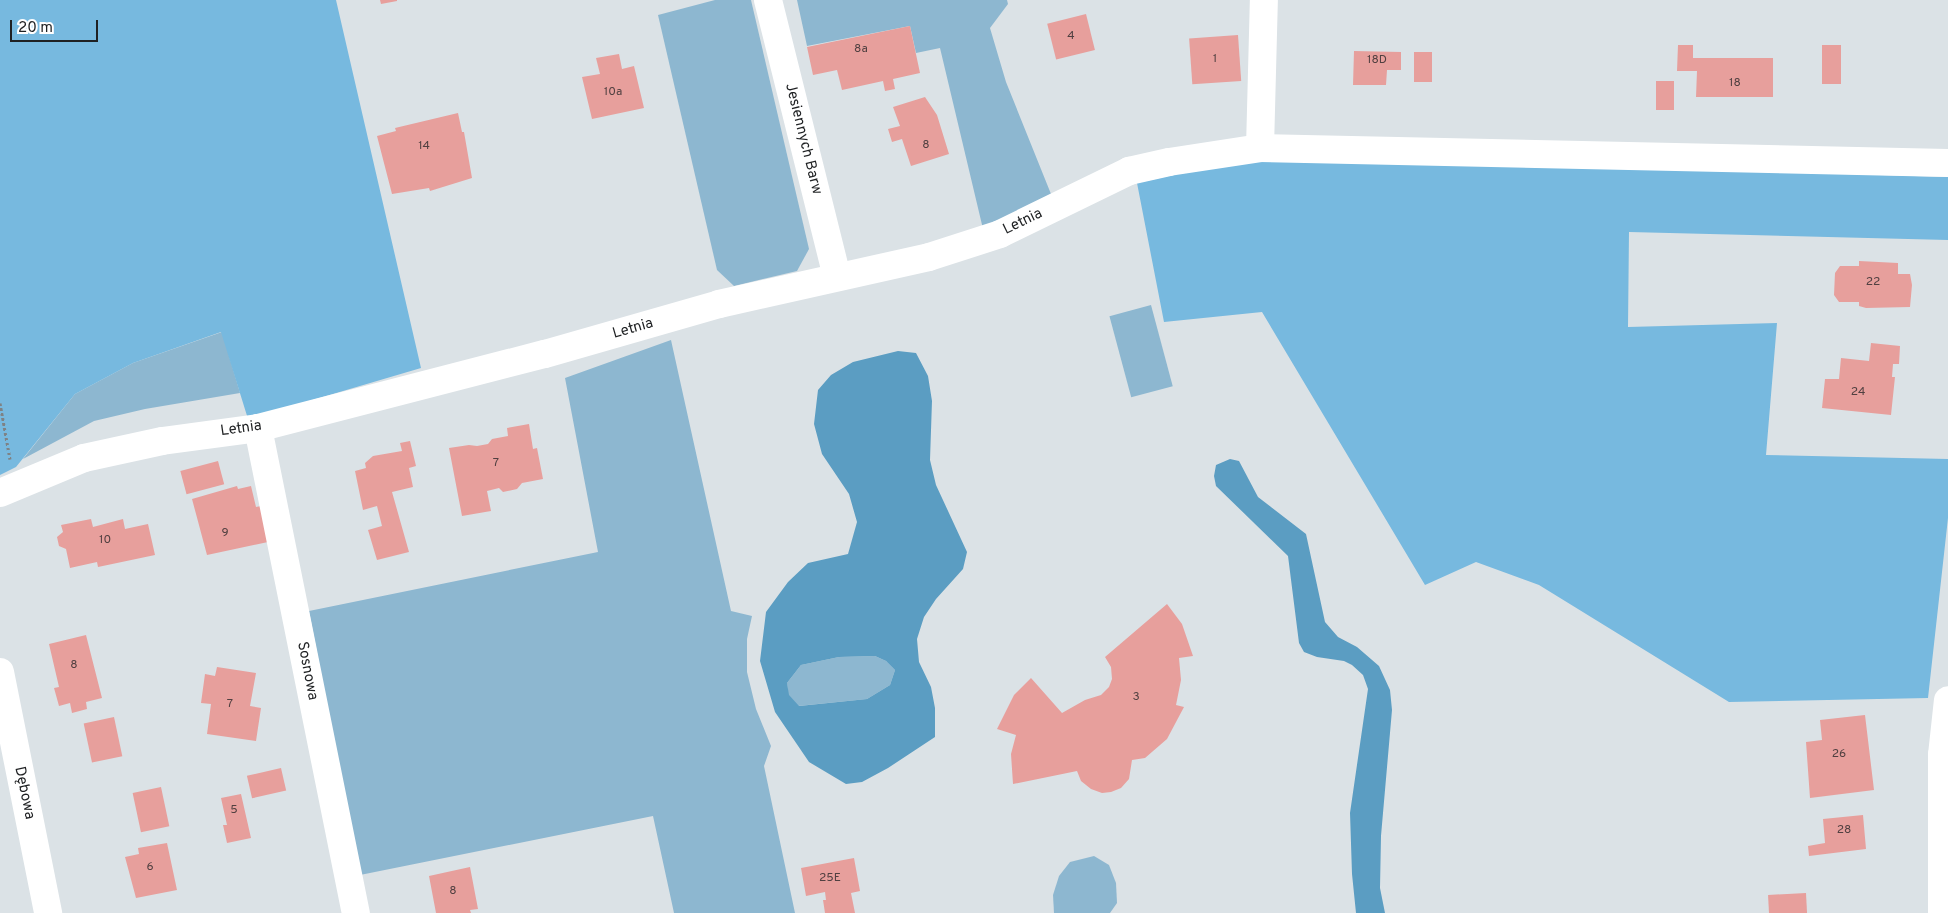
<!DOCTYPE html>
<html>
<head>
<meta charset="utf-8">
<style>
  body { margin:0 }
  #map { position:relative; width:1948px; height:913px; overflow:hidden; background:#dbe2e6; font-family:Overpass,sans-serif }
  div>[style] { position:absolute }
  .green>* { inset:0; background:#8db7d0; transform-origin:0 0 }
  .forest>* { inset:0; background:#77b9df }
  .water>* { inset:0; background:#5b9dc2 }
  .building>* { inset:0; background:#e79f9c; transform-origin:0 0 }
  .path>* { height:3px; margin-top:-1.5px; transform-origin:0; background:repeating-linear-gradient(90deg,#7e8285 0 2.5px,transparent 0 5px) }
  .minor>* { height:28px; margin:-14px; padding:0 14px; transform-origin:14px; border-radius:14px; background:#fff }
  span { translate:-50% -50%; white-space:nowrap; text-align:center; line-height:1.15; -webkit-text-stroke:5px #fff; paint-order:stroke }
  .number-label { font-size:12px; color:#514041 }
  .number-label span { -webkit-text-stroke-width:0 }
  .street-label { font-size:15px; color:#1f2123 }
  .scale { position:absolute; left:10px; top:20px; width:88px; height:22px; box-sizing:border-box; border:2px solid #1f2123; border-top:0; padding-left:6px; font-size:15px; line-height:18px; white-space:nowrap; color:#1f2123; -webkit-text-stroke:4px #fff; paint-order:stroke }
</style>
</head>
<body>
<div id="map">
  <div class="green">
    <i style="clip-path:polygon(715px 0,751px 0,809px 249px,797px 271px,734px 286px,717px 270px,658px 15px)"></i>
    <i style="clip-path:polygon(797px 0,1007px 0,1008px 4px,990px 28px,1006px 82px,1051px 194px,983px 229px,940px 48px,916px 53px,910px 26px,807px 46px)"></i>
    <i style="left:1151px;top:305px;width:84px;height:43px;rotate:75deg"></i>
    <i style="clip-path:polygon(222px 332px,240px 393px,145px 409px,94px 421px,23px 459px,75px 394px,133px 363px)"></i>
    <i style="clip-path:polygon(671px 340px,731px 611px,752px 616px,747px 639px,747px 672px,756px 709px,771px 746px,764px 766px,795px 913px,674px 913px,653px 816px,360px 875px,309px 611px,598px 552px,565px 378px)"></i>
    <i style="clip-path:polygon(875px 656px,886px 661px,895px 670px,890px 685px,867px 699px,798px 706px,788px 695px,787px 683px,801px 665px,839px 657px)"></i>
    <i style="clip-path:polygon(1094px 856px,1109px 865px,1116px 883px,1117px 903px,1110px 913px,1054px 913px,1053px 895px,1059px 876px,1070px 862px)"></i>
  </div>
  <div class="forest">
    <i style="clip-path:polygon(0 0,336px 0,421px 368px,248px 419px,221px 332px,133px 363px,75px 394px,16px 467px,0 475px)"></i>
    <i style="clip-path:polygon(1254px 157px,1948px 177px,1948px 240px,1629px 232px,1628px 327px,1777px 323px,1766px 455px,1948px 459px,1948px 518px,1928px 698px,1729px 702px,1539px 585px,1476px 562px,1425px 585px,1262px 312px,1164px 322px,1137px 183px)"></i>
  </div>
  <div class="water">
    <i style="clip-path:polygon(evenodd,898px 351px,916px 353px,928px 376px,932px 401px,930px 460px,936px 485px,967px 552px,963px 569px,936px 599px,924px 617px,917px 639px,919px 662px,931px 687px,935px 708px,935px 737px,888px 768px,862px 782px,846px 784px,809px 762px,775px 712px,760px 661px,766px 612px,788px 582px,808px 563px,848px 554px,857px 522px,849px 494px,822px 454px,814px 424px,818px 390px,831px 375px,853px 362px,898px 351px,875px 656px,886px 661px,895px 670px,890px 685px,867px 699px,799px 706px,789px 695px,787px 683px,801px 665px,839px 657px,875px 656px)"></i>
    <i style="clip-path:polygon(1230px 459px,1239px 461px,1258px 497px,1306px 534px,1325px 622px,1338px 637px,1357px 647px,1379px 666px,1390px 690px,1392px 710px,1381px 836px,1380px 888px,1385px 913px,1356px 913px,1352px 874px,1350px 813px,1368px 689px,1363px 675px,1352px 665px,1344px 661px,1317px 657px,1304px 652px,1299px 643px,1288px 556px,1216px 486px,1214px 476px,1216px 465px)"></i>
  </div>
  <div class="building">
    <i style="clip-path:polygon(380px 0,397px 0,397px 1px,381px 4px)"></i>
    <i style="left:1086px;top:14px;width:37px;height:40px;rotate:76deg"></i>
    <i style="clip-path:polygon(910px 26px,920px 73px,893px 79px,895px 89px,885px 91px,883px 81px,842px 90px,837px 70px,813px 75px,807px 47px)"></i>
    <i style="left:1238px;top:35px;width:46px;height:49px;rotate:86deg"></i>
    <i style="clip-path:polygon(1678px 45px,1693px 45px,1693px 58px,1773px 58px,1773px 97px,1696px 97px,1697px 71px,1677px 71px)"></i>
    <i style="left:1822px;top:45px;width:19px;height:39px"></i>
    <i style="clip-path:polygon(1354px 51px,1401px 52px,1401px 70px,1387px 70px,1386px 85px,1353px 85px)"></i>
    <i style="left:1414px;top:52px;width:18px;height:30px"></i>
    <i style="clip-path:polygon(619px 54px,622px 69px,634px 66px,644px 108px,592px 119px,582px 77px,600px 74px,596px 58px)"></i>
    <i style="left:1656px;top:81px;width:18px;height:29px"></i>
    <i style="clip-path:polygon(925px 97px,937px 115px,949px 154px,911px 166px,902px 139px,892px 142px,888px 129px,900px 126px,893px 107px)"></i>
    <i style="clip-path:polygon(458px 113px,462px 132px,464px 132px,472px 178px,430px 191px,429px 188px,392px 194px,377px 136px,396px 131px,395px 128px)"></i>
    <i style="clip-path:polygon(1859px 261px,1898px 263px,1898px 274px,1910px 274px,1912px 285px,1910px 307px,1866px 308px,1859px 306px,1859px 302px,1839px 302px,1834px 295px,1835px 273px,1840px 266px,1859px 266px)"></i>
    <i style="clip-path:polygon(1871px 343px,1900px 346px,1899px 364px,1893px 364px,1892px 377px,1895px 377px,1891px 415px,1822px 408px,1825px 379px,1839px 379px,1841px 358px,1869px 361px)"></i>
    <i style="clip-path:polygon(529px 424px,533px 449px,537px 448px,543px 479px,522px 483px,517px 489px,503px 492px,499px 488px,487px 491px,491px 511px,462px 516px,449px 448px,469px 445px,477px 446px,488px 444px,492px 439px,508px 436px,507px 428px)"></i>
    <i style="clip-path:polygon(410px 441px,416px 466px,409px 468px,413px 487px,392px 492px,409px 552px,377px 560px,368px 530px,382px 526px,377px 506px,363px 510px,355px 471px,366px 468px,365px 463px,373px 456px,402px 451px,400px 443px)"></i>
    <i style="left:218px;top:461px;width:24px;height:39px;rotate:75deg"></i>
    <i style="clip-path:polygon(237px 486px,238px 489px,251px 486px,256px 507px,261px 506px,268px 542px,207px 555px,192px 499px)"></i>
    <i style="clip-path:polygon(91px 519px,93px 527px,123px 519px,125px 529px,148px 524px,155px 555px,98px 567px,97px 562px,70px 568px,66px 549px,59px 546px,57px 537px,63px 532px,61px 525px)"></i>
    <i style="clip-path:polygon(1167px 604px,1182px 624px,1193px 656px,1179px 658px,1181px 680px,1176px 705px,1184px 707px,1167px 739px,1145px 758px,1132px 760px,1129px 779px,1121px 788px,1111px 792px,1102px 793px,1091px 789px,1081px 781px,1077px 771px,1013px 784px,1011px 754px,1016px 735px,997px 729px,1014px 695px,1031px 678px,1062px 713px,1085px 700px,1101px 695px,1109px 687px,1112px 679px,1111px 667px,1105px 657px)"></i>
    <i style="clip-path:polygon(86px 635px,102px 698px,86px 702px,87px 709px,72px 713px,70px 703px,59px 706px,54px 688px,59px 687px,49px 644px)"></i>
    <i style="clip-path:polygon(217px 667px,256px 673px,250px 706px,261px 708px,256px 741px,207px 734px,211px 704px,201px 703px,205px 674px,215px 676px)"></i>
    <i style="clip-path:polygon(1865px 715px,1874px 790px,1810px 798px,1806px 742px,1822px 740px,1820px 720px)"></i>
    <i style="left:114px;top:717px;width:40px;height:31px;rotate:78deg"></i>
    <i style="left:281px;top:768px;width:23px;height:35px;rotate:77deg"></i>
    <i style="left:161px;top:787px;width:40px;height:29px;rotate:78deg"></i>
    <i style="clip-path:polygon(241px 794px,251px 838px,227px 843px,223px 825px,227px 825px,221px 798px)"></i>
    <i style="clip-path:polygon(1863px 815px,1866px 849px,1809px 856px,1808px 846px,1825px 843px,1823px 819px)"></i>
    <i style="clip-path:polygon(167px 843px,177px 890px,136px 898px,125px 857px,139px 854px,138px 848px)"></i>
    <i style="clip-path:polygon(854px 858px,860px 891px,851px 893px,855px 913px,825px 913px,823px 900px,826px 900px,825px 892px,806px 896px,801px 868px)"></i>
    <i style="clip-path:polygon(470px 867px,478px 909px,470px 910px,471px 913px,436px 913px,429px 876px)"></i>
    <i style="left:1806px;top:893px;width:20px;height:38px;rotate:87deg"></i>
  </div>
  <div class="path">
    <i style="left:0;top:403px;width:57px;rotate:79.9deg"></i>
  </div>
  <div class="minor">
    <i style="left:768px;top:0;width:285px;rotate:76deg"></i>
    <i style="left:1260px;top:148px;width:148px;rotate:-88.5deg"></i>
    <i style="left:258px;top:428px;width:495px;rotate:78.6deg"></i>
    <i style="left:0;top:493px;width:91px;rotate:-22.6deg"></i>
    <i style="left:84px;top:458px;width:80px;rotate:-12.3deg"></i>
    <i style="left:162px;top:441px;width:97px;rotate:-7.7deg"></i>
    <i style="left:258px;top:428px;width:296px;rotate:-14.5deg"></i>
    <i style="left:545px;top:354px;width:181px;rotate:-16deg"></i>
    <i style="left:719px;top:304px;width:215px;rotate:-12.6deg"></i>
    <i style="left:929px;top:257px;width:75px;rotate:-17.9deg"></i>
    <i style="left:1000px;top:234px;width:144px;rotate:-26deg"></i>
    <i style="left:1129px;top:171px;width:41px;rotate:-12.7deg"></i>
    <i style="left:1169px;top:162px;width:92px;rotate:-8.7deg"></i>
    <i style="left:1260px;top:148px;width:688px;rotate:1.25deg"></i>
    <i style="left:0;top:672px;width:246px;rotate:78.7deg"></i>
    <i style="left:1942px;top:913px;width:158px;rotate:-90deg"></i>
    <i style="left:1942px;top:755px;width:55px;rotate:-83.8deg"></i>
  </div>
  <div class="number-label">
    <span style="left:1071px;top:37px">4</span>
    <span style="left:861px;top:50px">8a</span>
    <span style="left:1215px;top:60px">1</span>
    <span style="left:1377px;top:61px">18D</span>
    <span style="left:1735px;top:84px">18</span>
    <span style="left:613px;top:93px">10a</span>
    <span style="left:926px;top:146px">8</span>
    <span style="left:424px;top:147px">14</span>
    <span style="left:1873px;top:283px">22</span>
    <span style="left:1858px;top:393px">24</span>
    <span style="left:496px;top:464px">7</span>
    <span style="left:225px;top:534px">9</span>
    <span style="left:105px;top:541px">10</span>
    <span style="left:74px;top:666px">8</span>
    <span style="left:1136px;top:698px">3</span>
    <span style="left:230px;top:705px">7</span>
    <span style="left:1839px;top:755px">26</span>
    <span style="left:234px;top:811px">5</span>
    <span style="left:1844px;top:831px">28</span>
    <span style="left:150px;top:868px">6</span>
    <span style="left:830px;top:879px">25E</span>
    <span style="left:453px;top:892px">8</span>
  </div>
  <div class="street-label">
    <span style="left:803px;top:139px;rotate:76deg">Jesiennych Barw</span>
    <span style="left:1023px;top:222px;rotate:-26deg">Letnia</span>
    <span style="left:633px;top:329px;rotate:-16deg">Letnia</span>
    <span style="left:241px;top:429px;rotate:-8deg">Letnia</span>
    <span style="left:307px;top:671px;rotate:79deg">Sosnowa</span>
    <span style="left:24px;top:793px;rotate:78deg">Dębowa</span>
  </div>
  <div class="scale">20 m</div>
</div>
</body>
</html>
